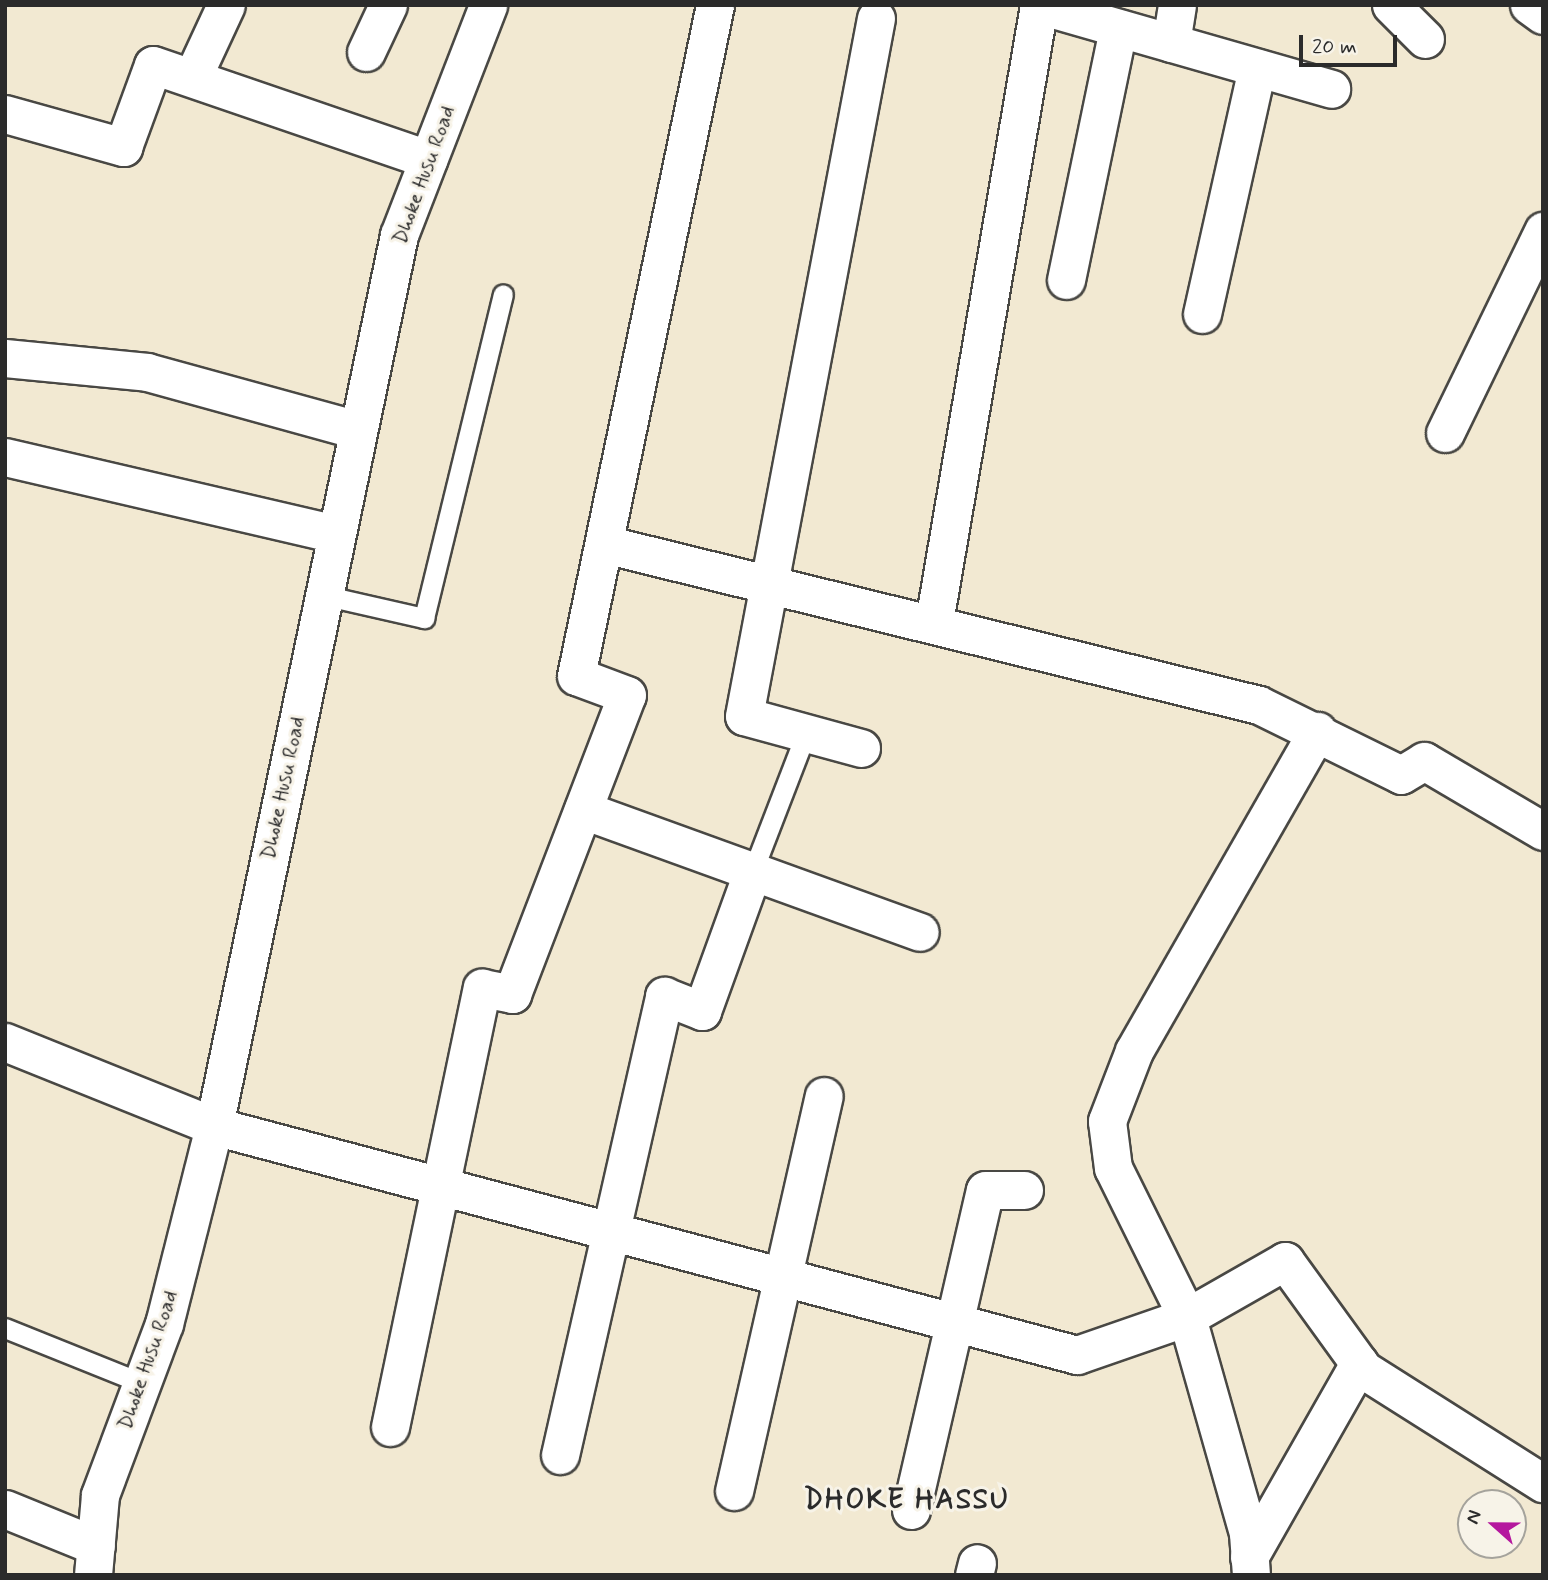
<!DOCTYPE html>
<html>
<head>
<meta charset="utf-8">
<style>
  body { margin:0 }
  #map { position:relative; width:1548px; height:1580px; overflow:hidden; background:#f2e9d2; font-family:Mynerve,sans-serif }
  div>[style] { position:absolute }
  .roads { filter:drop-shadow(2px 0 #494844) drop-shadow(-2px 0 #494844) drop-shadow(0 2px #494844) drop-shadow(0 -2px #494844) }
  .service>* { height:19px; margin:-9.5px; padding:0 9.5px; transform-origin:9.5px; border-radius:9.5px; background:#fff }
  .minor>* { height:37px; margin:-18.5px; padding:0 18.5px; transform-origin:18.5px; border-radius:18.5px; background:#fff }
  span { translate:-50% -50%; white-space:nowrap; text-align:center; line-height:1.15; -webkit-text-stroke:6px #f7f3e8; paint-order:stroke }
  .street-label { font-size:21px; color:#2b2b2b }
  .district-label { font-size:28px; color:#2b2b2b; font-weight:700; letter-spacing:2px }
  .frame { position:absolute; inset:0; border:7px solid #2b2b2b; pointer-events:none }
  .north { position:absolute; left:1457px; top:1489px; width:70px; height:70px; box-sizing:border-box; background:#f7f3e8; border:2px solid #a5a39c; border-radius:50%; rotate:291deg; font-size:19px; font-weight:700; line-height:28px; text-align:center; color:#2b2b2b }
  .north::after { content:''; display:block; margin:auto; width:24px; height:32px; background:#b5179e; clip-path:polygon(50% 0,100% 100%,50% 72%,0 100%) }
  .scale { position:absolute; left:1299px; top:35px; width:98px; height:32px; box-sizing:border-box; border:4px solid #2b2b2b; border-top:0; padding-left:9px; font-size:21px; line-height:24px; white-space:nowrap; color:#2b2b2b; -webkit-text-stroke:5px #f7f3e8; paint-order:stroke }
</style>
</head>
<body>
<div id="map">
  <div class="roads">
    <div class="service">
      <i style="left:323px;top:595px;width:104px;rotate:12.8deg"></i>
      <i style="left:424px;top:618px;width:333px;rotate:-76.3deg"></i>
      <i style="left:752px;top:873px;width:150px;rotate:-68.9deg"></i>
      <i style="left:5px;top:1328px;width:148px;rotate:21.9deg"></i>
    </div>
    <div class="minor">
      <i style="left:1039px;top:5px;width:304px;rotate:16deg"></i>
      <i style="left:1391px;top:5px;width:48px;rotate:45deg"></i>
      <i style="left:1529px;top:5px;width:17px;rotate:36deg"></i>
      <i style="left:1171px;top:43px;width:38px;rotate:-81deg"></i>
      <i style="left:366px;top:52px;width:52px;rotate:-64.9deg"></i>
      <i style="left:193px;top:76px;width:78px;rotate:-65.1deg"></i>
      <i style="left:5px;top:114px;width:123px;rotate:15.6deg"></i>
      <i style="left:123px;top:147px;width:87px;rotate:-69.9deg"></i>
      <i style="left:153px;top:65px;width:291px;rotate:18.9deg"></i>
      <i style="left:1066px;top:280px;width:257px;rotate:-78.3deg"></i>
      <i style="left:1202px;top:314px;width:252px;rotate:-77.4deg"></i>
      <i style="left:5px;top:358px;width:143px;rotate:5.6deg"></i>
      <i style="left:147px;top:372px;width:219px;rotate:15.4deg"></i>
      <i style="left:1445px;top:433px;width:225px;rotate:-64.1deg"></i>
      <i style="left:5px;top:457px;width:340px;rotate:13.1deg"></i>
      <i style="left:604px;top:544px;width:674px;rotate:13.81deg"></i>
      <i style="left:1259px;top:705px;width:158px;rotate:26.2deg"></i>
      <i style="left:1401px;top:775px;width:27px;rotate:-31deg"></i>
      <i style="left:1424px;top:761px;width:138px;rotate:30.5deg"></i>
      <i style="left:934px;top:622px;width:626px;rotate:-80.34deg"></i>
      <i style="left:861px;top:748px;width:121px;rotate:-164.7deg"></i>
      <i style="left:744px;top:716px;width:710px;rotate:-79.29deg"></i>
      <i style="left:583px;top:810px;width:358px;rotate:19.9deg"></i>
      <i style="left:5px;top:1042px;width:225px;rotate:21.9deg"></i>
      <i style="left:214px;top:1126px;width:893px;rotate:14.86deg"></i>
      <i style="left:1077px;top:1355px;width:116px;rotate:-19.1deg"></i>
      <i style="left:1187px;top:1317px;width:113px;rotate:-29.7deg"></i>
      <i style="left:1285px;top:1261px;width:135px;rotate:54.1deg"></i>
      <i style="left:1364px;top:1370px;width:212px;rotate:32.3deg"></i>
      <i style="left:390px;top:1427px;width:449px;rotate:-78.2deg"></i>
      <i style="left:482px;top:988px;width:31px;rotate:11deg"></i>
      <i style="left:512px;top:994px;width:320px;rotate:-69deg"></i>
      <i style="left:627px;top:695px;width:54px;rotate:-159.6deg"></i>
      <i style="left:576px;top:676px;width:685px;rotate:-78.3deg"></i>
      <i style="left:560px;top:1455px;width:471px;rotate:-77.2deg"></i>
      <i style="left:664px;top:996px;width:41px;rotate:21.5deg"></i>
      <i style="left:702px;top:1011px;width:147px;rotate:-70.1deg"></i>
      <i style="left:734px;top:1491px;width:405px;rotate:-77.2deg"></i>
      <i style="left:5px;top:1509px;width:98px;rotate:22.1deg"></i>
      <i style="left:911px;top:1510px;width:328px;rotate:-77deg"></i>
      <i style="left:985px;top:1190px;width:39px"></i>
      <i style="left:1249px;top:1557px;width:223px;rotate:-60.4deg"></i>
      <i style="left:93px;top:1575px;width:80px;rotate:-85deg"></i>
      <i style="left:100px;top:1495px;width:183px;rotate:-69.5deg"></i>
      <i style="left:164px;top:1324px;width:204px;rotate:-75.8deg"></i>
      <i style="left:214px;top:1126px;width:910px;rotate:-78.27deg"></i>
      <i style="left:399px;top:235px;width:247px;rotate:-68.8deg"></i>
      <i style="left:974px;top:1575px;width:12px;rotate:-76deg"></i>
      <i style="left:1251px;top:1575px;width:42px;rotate:-94.1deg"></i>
      <i style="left:1248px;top:1533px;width:224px;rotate:-105.8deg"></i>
      <i style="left:1187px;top:1317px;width:166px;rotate:-116.4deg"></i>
      <i style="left:1113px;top:1168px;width:47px;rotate:-97.3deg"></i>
      <i style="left:1107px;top:1121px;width:75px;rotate:-68.9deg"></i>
      <i style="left:1134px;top:1051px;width:369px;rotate:-60.2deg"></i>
    </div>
  </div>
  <div class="street-label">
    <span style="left:424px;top:175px;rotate:-70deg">Dhoke Husu Road</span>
    <span style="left:283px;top:788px;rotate:-78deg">Dhoke Husu Road</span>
    <span style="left:148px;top:1360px;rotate:-71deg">Dhoke Husu Road</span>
  </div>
  <div class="district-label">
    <span style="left:907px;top:1501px">DHOKE HASSU</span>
  </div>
  <div class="frame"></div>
  <div class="north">N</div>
  <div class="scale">20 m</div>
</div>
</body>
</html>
